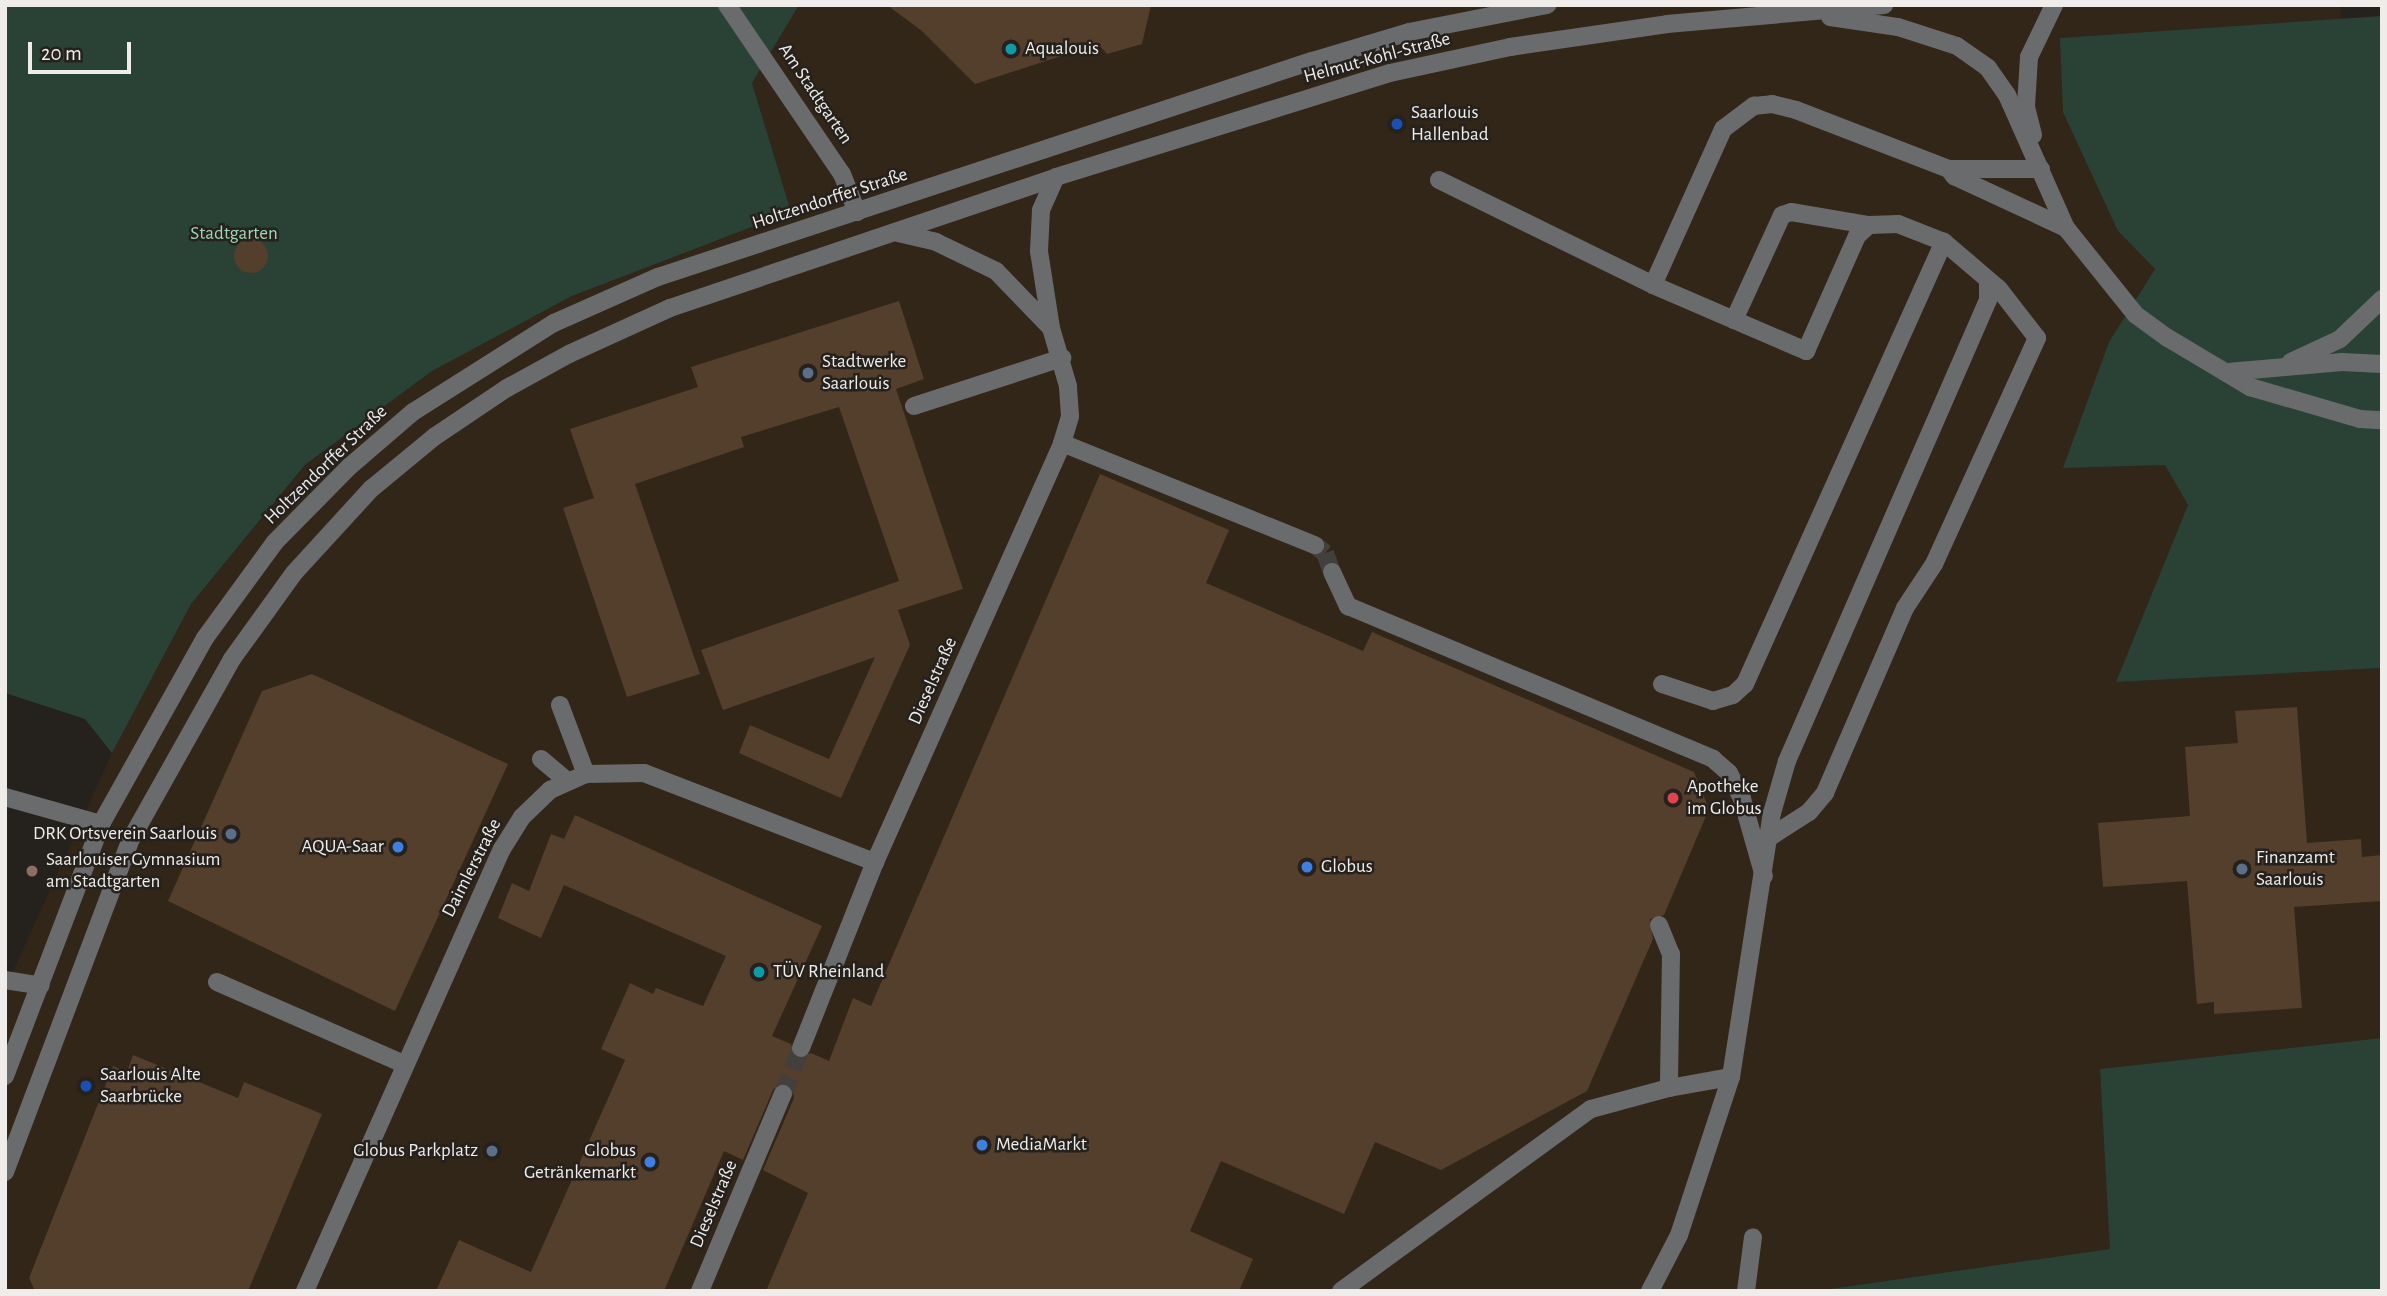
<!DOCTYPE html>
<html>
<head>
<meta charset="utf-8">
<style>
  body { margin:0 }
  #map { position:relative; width:2387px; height:1296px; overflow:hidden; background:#25211d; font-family:"Alegreya Sans",sans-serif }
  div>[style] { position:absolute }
  .commercial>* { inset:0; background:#322618 }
  .green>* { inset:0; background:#2a4236 }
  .building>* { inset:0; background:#543e2c }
  .round { border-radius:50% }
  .minor-tunnel>* { height:18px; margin-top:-9px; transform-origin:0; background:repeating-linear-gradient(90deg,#433f3c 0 18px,transparent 0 27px) }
  .minor>* { height:18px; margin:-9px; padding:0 9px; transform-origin:9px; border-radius:9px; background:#6a6b6d }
  .dots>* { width:19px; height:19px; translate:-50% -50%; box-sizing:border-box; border:4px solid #25211d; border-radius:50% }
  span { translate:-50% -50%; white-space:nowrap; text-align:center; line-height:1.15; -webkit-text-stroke:5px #25211d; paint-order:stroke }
  .poi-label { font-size:19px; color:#efecea }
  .left { translate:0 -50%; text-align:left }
  .right { translate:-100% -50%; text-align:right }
  .street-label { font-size:19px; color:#efecea }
  .park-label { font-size:19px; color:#9ed6b7 }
  .frame { position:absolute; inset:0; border:7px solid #efecea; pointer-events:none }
  .scale { position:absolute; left:28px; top:42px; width:103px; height:32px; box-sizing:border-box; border:4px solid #efecea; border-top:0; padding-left:9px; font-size:21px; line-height:24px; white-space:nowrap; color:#efecea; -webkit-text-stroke:5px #25211d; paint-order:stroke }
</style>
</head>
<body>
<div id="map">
  <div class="commercial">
    <i style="clip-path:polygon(799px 5px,2340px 5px,2341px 20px,2060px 38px,2118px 231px,2155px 269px,2109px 342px,2064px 468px,2165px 465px,2188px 505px,2116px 682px,2382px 668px,2382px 1038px,2100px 1069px,2111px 1249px,1816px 1291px,5px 1291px,5px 989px,112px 753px,191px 604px,305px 466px,432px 371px,572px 296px,791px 212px,752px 83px)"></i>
  </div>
  <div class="green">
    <i style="clip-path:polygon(5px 5px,799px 5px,752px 83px,791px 212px,572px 296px,432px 371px,305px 465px,191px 604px,112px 753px,85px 719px,5px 693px)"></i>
    <i style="clip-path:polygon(2382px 16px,2382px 668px,2116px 682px,2188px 505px,2165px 465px,2063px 468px,2109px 342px,2155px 269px,2118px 231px,2063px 112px,2060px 38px)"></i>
    <i style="clip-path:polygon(2382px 1038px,2382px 1291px,1816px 1291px,2110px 1249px,2100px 1069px)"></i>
  </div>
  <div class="building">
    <i style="clip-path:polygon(887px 5px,1151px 5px,1142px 44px,1107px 54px,1098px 44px,975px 84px,922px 31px)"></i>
    <i class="round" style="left:234px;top:239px;width:34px;height:34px"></i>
    <i style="clip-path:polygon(899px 301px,924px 379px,896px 389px,963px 589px,898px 610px,910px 645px,841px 798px,739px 753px,750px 725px,829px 759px,875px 657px,723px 710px,701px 650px,899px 581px,839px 407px,741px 437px,744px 447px,635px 484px,700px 674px,627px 697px,563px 508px,594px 498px,570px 429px,698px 387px,691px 367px)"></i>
    <i style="clip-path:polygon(1100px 474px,1229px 530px,1206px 583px,1363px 651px,1372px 632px,1694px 772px,1709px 809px,1664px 915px,1650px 919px,1653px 939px,1587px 1091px,1441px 1170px,1375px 1142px,1344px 1214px,1221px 1161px,1190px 1231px,1253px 1259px,1239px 1291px,766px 1291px,808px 1193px,763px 1170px,794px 1098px,792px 1087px,781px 1083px,773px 1090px,743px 1160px,724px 1151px,664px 1291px,436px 1291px,459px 1240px,531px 1272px,625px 1060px,601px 1049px,630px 983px,653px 994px,656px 988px,703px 1006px,726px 956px,564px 885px,541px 938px,498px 918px,512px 883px,529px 891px,551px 834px,564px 839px,575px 815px,822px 926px,772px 1036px,791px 1044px,796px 1058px,811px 1053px,829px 1061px,853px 998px,871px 1006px)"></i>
    <i style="clip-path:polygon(312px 674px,508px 764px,395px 1011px,168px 901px,262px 691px)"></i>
    <i style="clip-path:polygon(2297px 707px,2307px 843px,2361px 839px,2362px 857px,2382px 855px,2382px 901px,2294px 907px,2302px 1008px,2214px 1014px,2214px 1002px,2197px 1004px,2187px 881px,2103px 887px,2098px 823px,2190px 816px,2185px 747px,2238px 743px,2235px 711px)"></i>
    <i style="clip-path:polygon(133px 1055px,238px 1098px,244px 1082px,322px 1114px,248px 1291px,35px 1291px,29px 1278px,113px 1066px,127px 1072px)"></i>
  </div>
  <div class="minor-tunnel">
    <i style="left:1315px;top:545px;width:13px;rotate:39deg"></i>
    <i style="left:1325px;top:553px;width:20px;rotate:70deg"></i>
    <i style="left:783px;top:1094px;width:49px;rotate:-68.6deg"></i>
  </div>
  <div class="minor">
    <i style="left:727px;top:5px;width:204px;rotate:55.8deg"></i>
    <i style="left:842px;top:174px;width:41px;rotate:68.5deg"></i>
    <i style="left:1830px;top:17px;width:69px;rotate:8.4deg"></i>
    <i style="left:1898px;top:27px;width:62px;rotate:17.9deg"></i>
    <i style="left:1957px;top:46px;width:38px;rotate:35deg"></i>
    <i style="left:1988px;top:68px;width:33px;rotate:55deg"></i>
    <i style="left:2007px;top:95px;width:145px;rotate:66.1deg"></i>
    <i style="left:2066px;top:228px;width:112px;rotate:51.2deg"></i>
    <i style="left:2136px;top:315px;width:39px;rotate:36deg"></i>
    <i style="left:2168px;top:338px;width:96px;rotate:30.9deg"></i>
    <i style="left:2250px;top:387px;width:115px;rotate:16.2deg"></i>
    <i style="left:2360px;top:419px;width:22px;rotate:3deg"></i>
    <i style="left:2033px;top:135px;width:30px;rotate:-104deg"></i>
    <i style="left:2026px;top:106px;width:49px;rotate:-86.5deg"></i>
    <i style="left:2029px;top:57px;width:58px;rotate:-64.3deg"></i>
    <i style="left:1949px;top:169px;width:92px"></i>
    <i style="left:1439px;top:180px;width:238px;rotate:26.1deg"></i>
    <i style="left:1653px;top:285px;width:167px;rotate:23.3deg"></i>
    <i style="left:1806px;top:351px;width:126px;rotate:-66.1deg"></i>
    <i style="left:1857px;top:236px;width:16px;rotate:-43deg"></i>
    <i style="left:898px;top:233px;width:39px;rotate:13deg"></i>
    <i style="left:936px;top:242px;width:67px;rotate:25.8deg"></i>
    <i style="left:996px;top:271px;width:79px;rotate:46deg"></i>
    <i style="left:1653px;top:285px;width:171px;rotate:-65.8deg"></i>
    <i style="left:1723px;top:129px;width:39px;rotate:-37deg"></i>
    <i style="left:1754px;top:106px;width:18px;rotate:-6deg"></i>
    <i style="left:1772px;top:104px;width:25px;rotate:14deg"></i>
    <i style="left:1796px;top:110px;width:164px;rotate:21.1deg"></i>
    <i style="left:1949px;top:169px;width:9px;rotate:54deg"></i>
    <i style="left:1954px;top:176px;width:123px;rotate:24.9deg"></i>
    <i style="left:1734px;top:320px;width:115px;rotate:-65.4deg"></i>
    <i style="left:1782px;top:215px;width:9px;rotate:-18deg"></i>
    <i style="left:1791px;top:212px;width:79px;rotate:9.5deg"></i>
    <i style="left:1869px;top:225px;width:29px;rotate:-2deg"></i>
    <i style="left:1898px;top:224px;width:49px;rotate:21.4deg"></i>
    <i style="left:1944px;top:242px;width:72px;rotate:40.5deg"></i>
    <i style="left:1999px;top:289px;width:62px;rotate:52.2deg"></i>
    <i style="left:2037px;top:338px;width:248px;rotate:114.5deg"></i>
    <i style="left:1934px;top:564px;width:53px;rotate:123.4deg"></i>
    <i style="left:1905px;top:608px;width:202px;rotate:113.4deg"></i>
    <i style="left:1825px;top:793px;width:25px;rotate:130deg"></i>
    <i style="left:1809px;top:812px;width:46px;rotate:147.3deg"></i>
    <i style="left:2291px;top:362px;width:54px;rotate:-25.1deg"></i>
    <i style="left:2340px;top:339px;width:58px;rotate:-43.6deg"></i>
    <i style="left:2228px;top:372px;width:114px;rotate:-5deg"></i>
    <i style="left:2342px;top:362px;width:40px;rotate:2.9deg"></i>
    <i style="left:914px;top:406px;width:156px;rotate:-18deg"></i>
    <i style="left:1062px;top:443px;width:273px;rotate:22deg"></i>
    <i style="left:1332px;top:572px;width:38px;rotate:65deg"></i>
    <i style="left:1348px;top:606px;width:396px;rotate:22.7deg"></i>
    <i style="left:1713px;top:759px;width:21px;rotate:41deg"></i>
    <i style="left:1729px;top:773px;width:29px;rotate:63deg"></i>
    <i style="left:1742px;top:799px;width:80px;rotate:74.1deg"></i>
    <i style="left:1662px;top:684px;width:54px;rotate:18.4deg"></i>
    <i style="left:1713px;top:701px;width:21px;rotate:-17deg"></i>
    <i style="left:1733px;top:695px;width:16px;rotate:-43deg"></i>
    <i style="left:1745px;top:684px;width:485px;rotate:-65.8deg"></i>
    <i style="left:560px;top:705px;width:74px;rotate:69.4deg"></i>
    <i style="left:541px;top:759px;width:34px;rotate:40deg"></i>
    <i style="left:5px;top:797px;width:100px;rotate:15.7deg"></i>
    <i style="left:1659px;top:925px;width:31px;rotate:68deg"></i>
    <i style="left:1671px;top:954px;width:134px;rotate:90.9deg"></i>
    <i style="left:5px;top:980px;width:36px;rotate:9deg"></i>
    <i style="left:217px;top:982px;width:204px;rotate:23.7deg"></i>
    <i style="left:801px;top:1048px;width:200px;rotate:-68.3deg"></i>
    <i style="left:875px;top:862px;width:459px;rotate:-65.9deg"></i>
    <i style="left:1062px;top:443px;width:28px;rotate:-73deg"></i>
    <i style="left:1070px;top:416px;width:30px;rotate:-94deg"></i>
    <i style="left:1068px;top:386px;width:60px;rotate:-106.3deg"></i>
    <i style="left:1051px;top:328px;width:78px;rotate:-98.9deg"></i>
    <i style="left:1039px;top:251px;width:41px;rotate:-87.2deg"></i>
    <i style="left:1041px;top:210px;width:36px;rotate:-66deg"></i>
    <i style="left:5px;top:1076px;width:270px;rotate:-69.1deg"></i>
    <i style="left:101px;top:824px;width:213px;rotate:-60.8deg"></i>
    <i style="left:205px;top:638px;width:119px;rotate:-53.9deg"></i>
    <i style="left:275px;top:542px;width:105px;rotate:-45.4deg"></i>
    <i style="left:349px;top:467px;width:84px;rotate:-40.7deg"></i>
    <i style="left:413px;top:412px;width:167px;rotate:-32.3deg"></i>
    <i style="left:554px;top:323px;width:114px;rotate:-23.9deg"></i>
    <i style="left:658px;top:277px;width:689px;rotate:-18.28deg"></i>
    <i style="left:1312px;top:61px;width:101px;rotate:-16.6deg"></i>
    <i style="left:1409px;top:32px;width:141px;rotate:-11.1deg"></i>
    <i style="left:5px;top:1172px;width:356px;rotate:-69.3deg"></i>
    <i style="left:131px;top:839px;width:206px;rotate:-60.7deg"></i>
    <i style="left:232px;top:659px;width:106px;rotate:-54.2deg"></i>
    <i style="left:294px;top:573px;width:114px;rotate:-47.5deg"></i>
    <i style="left:371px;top:489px;width:82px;rotate:-39.5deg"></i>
    <i style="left:434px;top:437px;width:88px;rotate:-33.9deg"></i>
    <i style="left:507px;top:388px;width:71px;rotate:-28.7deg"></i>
    <i style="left:569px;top:354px;width:111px;rotate:-24.5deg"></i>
    <i style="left:670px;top:308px;width:408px;rotate:-18.7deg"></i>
    <i style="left:1056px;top:177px;width:350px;rotate:-17.3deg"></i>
    <i style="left:1390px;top:73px;width:123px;rotate:-12.2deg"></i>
    <i style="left:1510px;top:47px;width:159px;rotate:-8.3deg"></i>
    <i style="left:1667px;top:24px;width:218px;rotate:-5deg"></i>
    <i style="left:305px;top:1291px;width:484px;rotate:-66deg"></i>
    <i style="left:502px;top:849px;width:38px;rotate:-58deg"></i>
    <i style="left:522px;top:817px;width:39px;rotate:-44deg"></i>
    <i style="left:550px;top:790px;width:39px;rotate:-24deg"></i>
    <i style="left:586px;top:774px;width:58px;rotate:-1deg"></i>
    <i style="left:644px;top:773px;width:248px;rotate:21.1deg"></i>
    <i style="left:700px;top:1291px;width:214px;rotate:-67.2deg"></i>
    <i style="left:1341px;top:1291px;width:309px;rotate:-36.1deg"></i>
    <i style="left:1591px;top:1109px;width:81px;rotate:-15.1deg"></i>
    <i style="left:1669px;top:1088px;width:63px;rotate:-10.1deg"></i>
    <i style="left:1650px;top:1291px;width:63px;rotate:-62.6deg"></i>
    <i style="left:1679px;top:1235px;width:166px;rotate:-71.8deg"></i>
    <i style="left:1731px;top:1077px;width:267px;rotate:-81.2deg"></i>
    <i style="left:1772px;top:813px;width:54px;rotate:-73.9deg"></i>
    <i style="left:1787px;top:761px;width:503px;rotate:-66.44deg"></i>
    <i style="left:1988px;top:300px;width:20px;rotate:-90deg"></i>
    <i style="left:1746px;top:1291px;width:54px;rotate:-82.6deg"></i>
  </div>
  <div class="dots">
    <i style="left:1011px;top:49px;background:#0f9aa8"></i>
    <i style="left:1397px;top:124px;background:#1a4fb4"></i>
    <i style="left:808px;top:373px;background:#5c6f8a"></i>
    <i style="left:1673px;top:798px;background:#e0444e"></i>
    <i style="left:231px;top:834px;background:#5c6f8a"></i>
    <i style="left:398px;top:847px;background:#3f7fe0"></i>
    <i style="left:1307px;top:867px;background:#3f7fe0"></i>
    <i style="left:2242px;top:869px;background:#5c6f8a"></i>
    <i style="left:32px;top:871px;background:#8d6e63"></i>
    <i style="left:759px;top:972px;background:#0f9aa8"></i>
    <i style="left:86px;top:1086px;background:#1a4fb4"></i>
    <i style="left:982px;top:1145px;background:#3f7fe0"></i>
    <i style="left:492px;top:1151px;background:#5c6f8a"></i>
    <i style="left:650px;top:1162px;background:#3f7fe0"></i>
  </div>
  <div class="poi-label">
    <span class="left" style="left:1025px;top:49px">Aqualouis</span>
    <span class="left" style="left:1411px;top:124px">Saarlouis<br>Hallenbad</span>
    <span class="left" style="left:822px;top:373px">Stadtwerke<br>Saarlouis</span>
    <span class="left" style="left:1687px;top:798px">Apotheke<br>im Globus</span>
    <span class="right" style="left:217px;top:834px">DRK Ortsverein Saarlouis</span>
    <span class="right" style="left:384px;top:847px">AQUA-Saar</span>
    <span class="left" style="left:2256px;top:869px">Finanzamt<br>Saarlouis</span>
    <span class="left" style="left:46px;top:871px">Saarlouiser Gymnasium<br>am Stadtgarten</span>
    <span class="left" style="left:1321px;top:867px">Globus</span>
    <span class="left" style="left:773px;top:972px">TÜV Rheinland</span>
    <span class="left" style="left:100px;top:1086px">Saarlouis Alte<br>Saarbrücke</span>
    <span class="left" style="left:996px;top:1145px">MediaMarkt</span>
    <span class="right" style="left:478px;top:1151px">Globus Parkplatz</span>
    <span class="right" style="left:636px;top:1162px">Globus<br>Getränkemarkt</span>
  </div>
  <div class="street-label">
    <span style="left:1377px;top:58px;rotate:-15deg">Helmut-Kohl-Straße</span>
    <span style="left:815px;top:94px;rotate:56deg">Am Stadtgarten</span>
    <span style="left:830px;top:199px;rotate:-18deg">Holtzendorffer Straße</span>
    <span style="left:326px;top:465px;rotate:-44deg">Holtzendorffer Straße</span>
    <span style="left:933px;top:681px;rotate:-66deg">Dieselstraße</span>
    <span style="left:472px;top:868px;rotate:-63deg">Daimlerstraße</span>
    <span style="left:714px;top:1204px;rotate:-67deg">Dieselstraße</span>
  </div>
  <div class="park-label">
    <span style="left:234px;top:234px">Stadtgarten</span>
  </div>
  <div class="frame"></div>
  <div class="scale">20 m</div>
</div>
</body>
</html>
